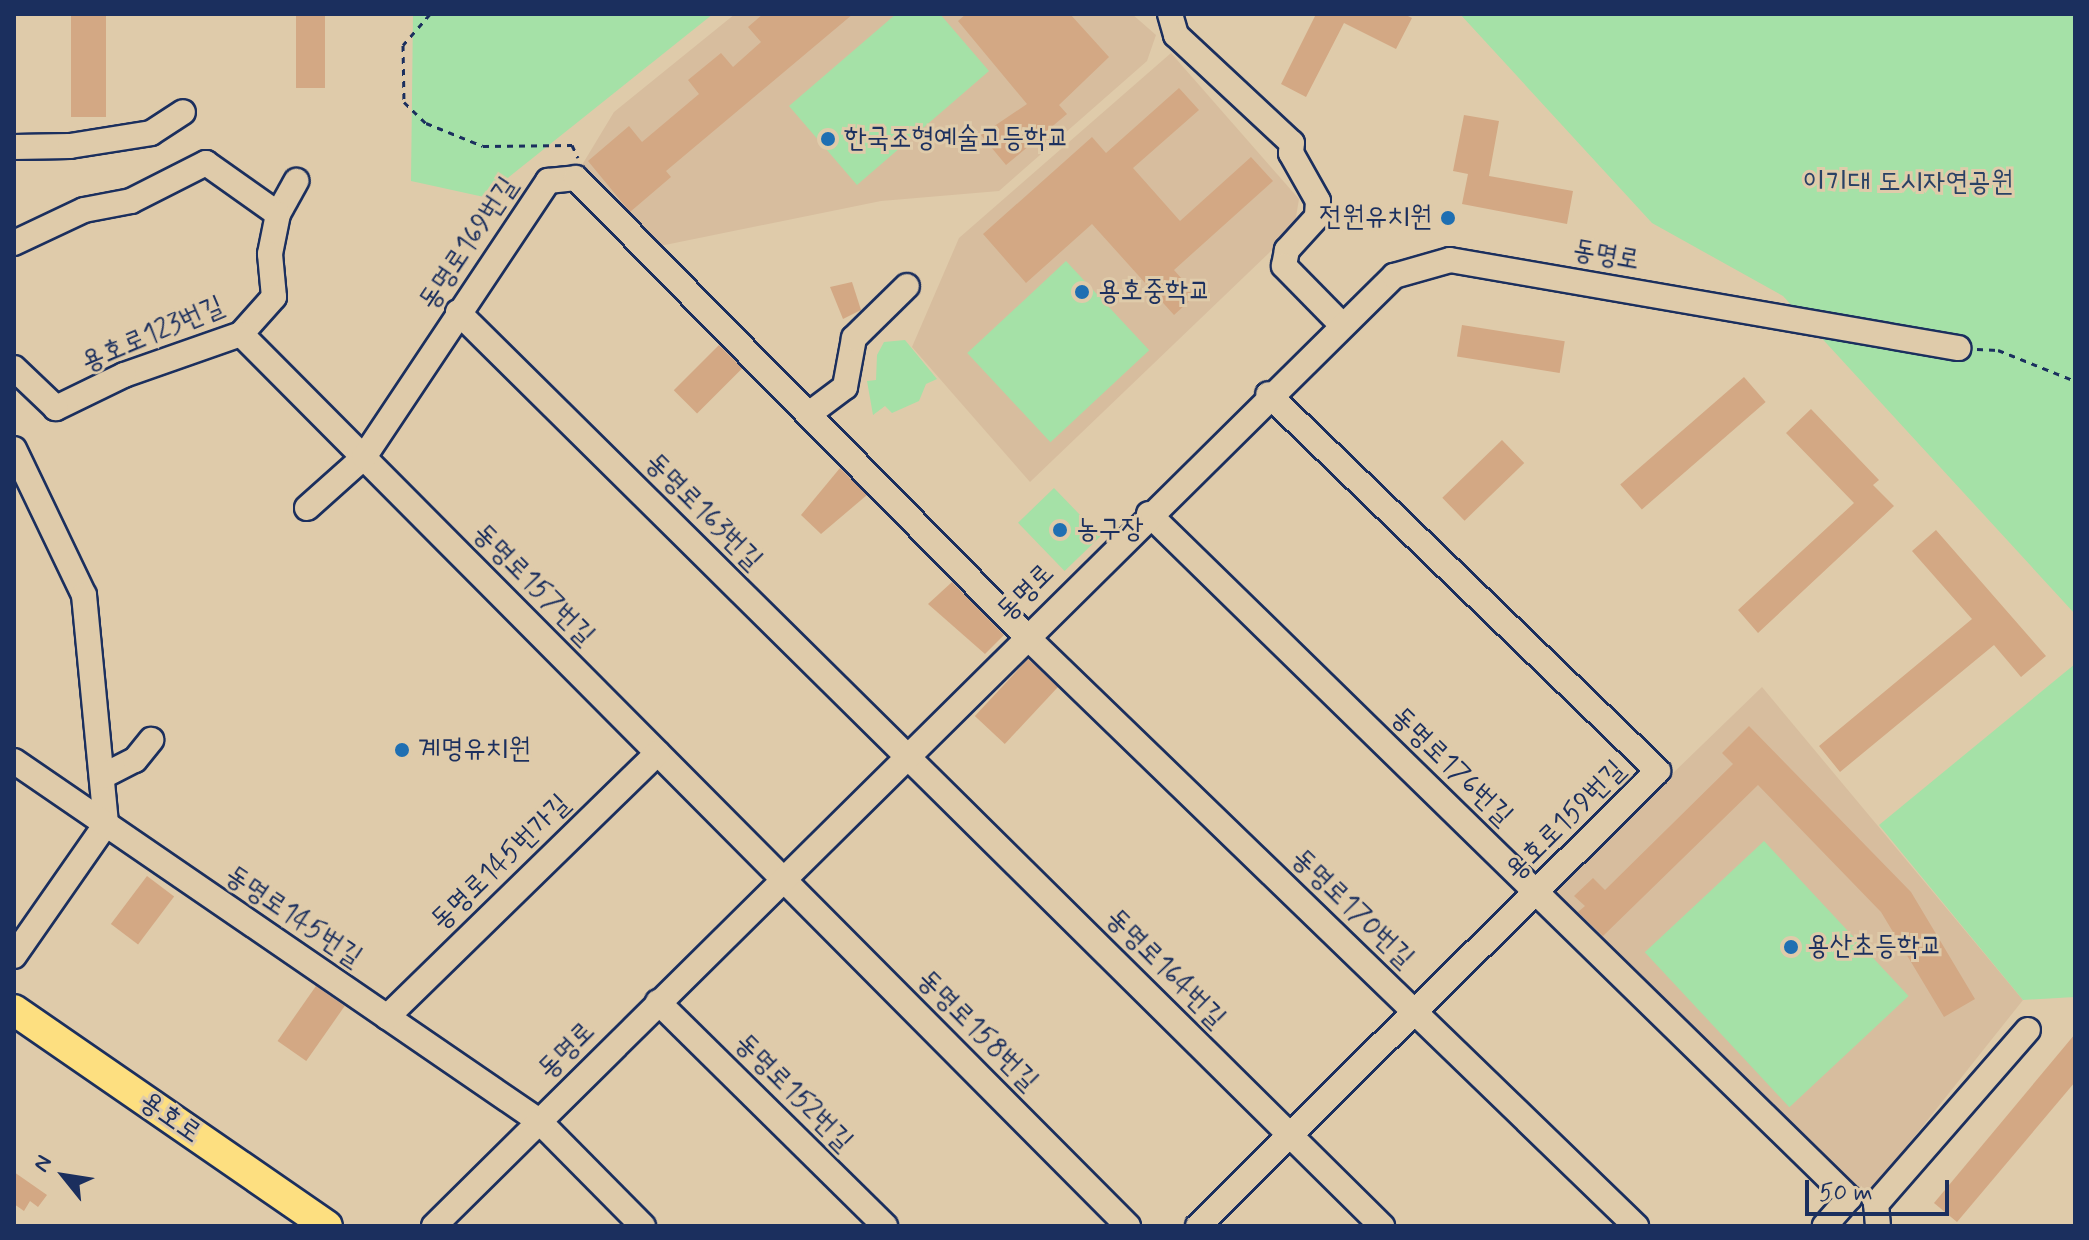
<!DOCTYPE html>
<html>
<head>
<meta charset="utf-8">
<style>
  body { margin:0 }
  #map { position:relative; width:2089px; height:1240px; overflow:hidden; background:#dfcbaa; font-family:Mynerve,"Poor Story",sans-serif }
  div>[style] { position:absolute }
  .built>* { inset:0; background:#d7bd9e }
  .green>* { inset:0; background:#a5e1a7; transform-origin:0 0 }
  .building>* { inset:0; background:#d3a884; transform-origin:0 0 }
  .path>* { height:3px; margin-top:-1.5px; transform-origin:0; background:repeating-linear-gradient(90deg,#1b2f5e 0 6px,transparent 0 12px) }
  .roads { filter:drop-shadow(2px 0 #1b2f5e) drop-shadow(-2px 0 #1b2f5e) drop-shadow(0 2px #1b2f5e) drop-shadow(0 -2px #1b2f5e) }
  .minor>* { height:24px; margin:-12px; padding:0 12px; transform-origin:12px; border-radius:12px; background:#dfcbaa }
  .major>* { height:30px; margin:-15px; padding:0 15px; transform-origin:15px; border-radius:15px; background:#fddf80 }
  .dots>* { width:22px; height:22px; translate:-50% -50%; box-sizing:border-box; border:4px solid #dfcbaa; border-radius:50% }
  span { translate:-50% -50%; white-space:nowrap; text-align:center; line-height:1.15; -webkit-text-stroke:6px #dfcbaa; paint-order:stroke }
  .poi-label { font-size:28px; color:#1b2f5e }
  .left { translate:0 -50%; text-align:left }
  .right { translate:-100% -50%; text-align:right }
  .park-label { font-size:28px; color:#294165 }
  .street-label { font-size:28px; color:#1b2f5e }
  .frame { position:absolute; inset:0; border:16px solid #1b2f5e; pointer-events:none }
  .north { position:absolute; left:24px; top:1136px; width:80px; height:80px; -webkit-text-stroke:6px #dfcbaa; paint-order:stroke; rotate:300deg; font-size:22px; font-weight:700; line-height:32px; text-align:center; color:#1b2f5e }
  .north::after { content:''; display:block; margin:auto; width:28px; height:36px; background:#1b2f5e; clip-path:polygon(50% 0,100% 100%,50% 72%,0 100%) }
  .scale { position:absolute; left:1805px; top:1180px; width:144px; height:36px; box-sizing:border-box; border:4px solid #1b2f5e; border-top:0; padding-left:10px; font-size:24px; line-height:28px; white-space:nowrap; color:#1b2f5e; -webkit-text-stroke:6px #dfcbaa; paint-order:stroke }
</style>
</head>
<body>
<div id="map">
  <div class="built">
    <i style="clip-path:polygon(735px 14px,1132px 14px,1156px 35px,1147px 61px,999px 191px,881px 201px,655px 247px,582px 165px,614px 112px)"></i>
    <i style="clip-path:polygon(1171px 53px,1299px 199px,1294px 229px,1030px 482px,912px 347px,959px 238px)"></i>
    <i style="clip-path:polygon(1762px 687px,2023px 1000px,1864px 1200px,1549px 893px)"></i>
  </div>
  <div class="green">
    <i style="clip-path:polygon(413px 14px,713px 14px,484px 197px,411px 181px)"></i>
    <i style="clip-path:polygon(896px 14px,940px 14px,989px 71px,857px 185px,789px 106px)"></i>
    <i style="clip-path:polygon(1460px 14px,2075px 14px,2075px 614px,1783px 296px,1652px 223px)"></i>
    <i style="left:1066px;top:261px;width:122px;height:135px;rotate:47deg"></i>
    <i style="clip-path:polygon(905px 340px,937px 379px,926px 384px,919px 401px,892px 413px,885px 406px,873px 415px,867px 381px,876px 380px,877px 355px,884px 342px)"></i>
    <i style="left:1054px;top:488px;width:67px;height:50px;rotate:46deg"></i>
    <i style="clip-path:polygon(2075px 664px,2075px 997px,2023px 1000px,1879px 825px)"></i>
    <i style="left:1764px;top:841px;width:212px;height:163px;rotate:47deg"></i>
  </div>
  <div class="building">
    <i style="left:71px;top:14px;width:35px;height:103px"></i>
    <i style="left:296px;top:14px;width:29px;height:74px"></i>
    <i style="clip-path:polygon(763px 14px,853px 14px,666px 171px,671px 177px,630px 212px,588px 161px,629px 126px,642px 142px,699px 94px,688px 80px,721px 53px,733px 67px,761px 42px,748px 27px)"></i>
    <i style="clip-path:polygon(966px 14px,1070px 14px,1109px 57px,1059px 105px,1067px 114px,1006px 165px,981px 135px,1027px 104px,958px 21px)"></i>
    <i style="clip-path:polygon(1316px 14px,1404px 14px,1412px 18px,1396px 49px,1344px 23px,1306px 97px,1281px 84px)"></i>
    <i style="clip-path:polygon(1179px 88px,1199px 110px,1133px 168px,1180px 221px,1251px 157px,1273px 181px,1174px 270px,1196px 295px,1174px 315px,1092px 224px,1026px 283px,983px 234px,1092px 137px,1106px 153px)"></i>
    <i style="clip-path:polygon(1464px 115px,1499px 121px,1489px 176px,1573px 191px,1567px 224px,1462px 204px,1468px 174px,1453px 171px)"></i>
    <i style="clip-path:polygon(852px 282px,861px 310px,843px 319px,830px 287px)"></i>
    <i style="left:1462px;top:325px;width:104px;height:32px;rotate:9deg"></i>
    <i style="left:719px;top:345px;width:33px;height:64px;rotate:45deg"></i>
    <i style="left:1744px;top:377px;width:33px;height:164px;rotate:49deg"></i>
    <i style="clip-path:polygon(1811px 409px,1879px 480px,1873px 485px,1894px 506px,1758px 633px,1738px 610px,1854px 503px,1786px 433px)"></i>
    <i style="left:1502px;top:440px;width:32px;height:83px;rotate:46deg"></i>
    <i style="clip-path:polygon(840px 468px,867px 495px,821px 534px,801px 515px)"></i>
    <i style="clip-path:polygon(1936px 530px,2046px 656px,2021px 677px,1994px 645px,1840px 772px,1819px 746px,1972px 619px,1912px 551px)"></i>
    <i style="clip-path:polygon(952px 582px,1004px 635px,985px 654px,928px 604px)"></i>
    <i style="left:1028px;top:659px;width:41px;height:78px;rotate:43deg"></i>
    <i style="clip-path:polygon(1749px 726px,1911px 892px,1975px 999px,1944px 1017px,1881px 912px,1758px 785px,1603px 936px,1578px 912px,1585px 906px,1574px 896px,1593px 878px,1605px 890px,1733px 764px,1722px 753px)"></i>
    <i style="left:147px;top:876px;width:34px;height:60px;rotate:37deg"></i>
    <i style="left:316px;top:986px;width:35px;height:67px;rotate:35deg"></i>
    <i style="clip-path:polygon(2075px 1034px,2075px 1082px,1957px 1222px,1934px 1203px)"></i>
    <i style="clip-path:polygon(14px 1172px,47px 1195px,38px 1207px,30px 1201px,24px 1211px,14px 1204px)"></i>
  </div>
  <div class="path">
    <i style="left:430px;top:14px;width:41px;rotate:131.1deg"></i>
    <i style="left:403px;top:45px;width:57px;rotate:89deg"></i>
    <i style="left:404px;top:102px;width:30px;rotate:44deg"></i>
    <i style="left:426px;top:123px;width:61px;rotate:22deg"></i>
    <i style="left:483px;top:146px;width:89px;rotate:-0.6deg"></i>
    <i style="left:572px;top:145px;width:14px;rotate:65deg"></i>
    <i style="left:1977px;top:349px;width:21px;rotate:3deg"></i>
    <i style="left:1998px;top:350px;width:83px;rotate:21.9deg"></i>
  </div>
  <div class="roads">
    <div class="minor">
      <i style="left:1170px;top:14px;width:22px;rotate:74deg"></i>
      <i style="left:1176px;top:35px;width:158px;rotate:43deg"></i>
      <i style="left:1292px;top:143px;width:10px;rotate:96deg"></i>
      <i style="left:1291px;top:153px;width:55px;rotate:60.6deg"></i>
      <i style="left:1318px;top:201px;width:16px;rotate:94deg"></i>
      <i style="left:1317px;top:217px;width:45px;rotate:132.3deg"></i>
      <i style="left:1287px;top:250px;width:16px;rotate:101deg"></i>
      <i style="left:1284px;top:266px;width:83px;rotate:45.5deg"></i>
      <i style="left:14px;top:147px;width:56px;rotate:-1deg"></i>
      <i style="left:70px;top:146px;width:82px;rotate:-9.1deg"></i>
      <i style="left:151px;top:133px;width:38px;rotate:-33deg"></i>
      <i style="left:278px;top:214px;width:38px;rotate:-61deg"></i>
      <i style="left:14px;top:243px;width:77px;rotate:-25.2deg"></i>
      <i style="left:84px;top:210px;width:48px;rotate:-10.8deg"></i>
      <i style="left:131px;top:201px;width:84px;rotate:-26.9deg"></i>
      <i style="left:206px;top:163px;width:88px;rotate:35.3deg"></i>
      <i style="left:278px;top:214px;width:41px;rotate:101.3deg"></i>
      <i style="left:270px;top:254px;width:43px;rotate:84.7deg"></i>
      <i style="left:274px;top:297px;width:50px;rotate:131.7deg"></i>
      <i style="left:241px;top:334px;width:124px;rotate:160.7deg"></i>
      <i style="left:124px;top:375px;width:76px;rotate:154.1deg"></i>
      <i style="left:56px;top:408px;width:58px;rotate:-136.4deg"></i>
      <i style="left:458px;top:312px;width:1300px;rotate:44.69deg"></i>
      <i style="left:241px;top:334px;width:1258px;rotate:45.16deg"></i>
      <i style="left:809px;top:414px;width:45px;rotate:-36.9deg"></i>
      <i style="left:845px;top:387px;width:50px;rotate:-79.6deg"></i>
      <i style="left:854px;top:338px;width:74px;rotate:-44.5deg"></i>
      <i style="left:14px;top:449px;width:162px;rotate:64.4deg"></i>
      <i style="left:84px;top:595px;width:230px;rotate:84.5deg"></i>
      <i style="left:106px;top:824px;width:161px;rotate:124.9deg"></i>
      <i style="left:307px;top:508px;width:76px;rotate:-41.8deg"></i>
      <i style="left:364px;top:457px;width:332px;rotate:-56.3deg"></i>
      <i style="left:548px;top:181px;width:28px;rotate:-6deg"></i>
      <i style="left:576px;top:178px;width:642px;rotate:45.5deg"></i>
      <i style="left:1026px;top:636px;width:849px;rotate:44.05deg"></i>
      <i style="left:1149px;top:514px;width:979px;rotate:44.34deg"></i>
      <i style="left:1849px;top:1198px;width:37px;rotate:131deg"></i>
      <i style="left:14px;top:761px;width:637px;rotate:34.44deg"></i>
      <i style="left:539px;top:1121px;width:148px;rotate:45.3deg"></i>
      <i style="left:103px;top:776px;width:36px;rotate:-27deg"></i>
      <i style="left:135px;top:760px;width:26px;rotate:-51deg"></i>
      <i style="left:658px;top:1002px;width:319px;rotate:44.6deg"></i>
      <i style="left:387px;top:1017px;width:378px;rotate:-44.3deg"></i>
      <i style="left:434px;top:1226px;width:1351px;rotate:-44.7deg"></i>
      <i style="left:1394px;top:276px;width:58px;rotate:-15.9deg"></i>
      <i style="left:1450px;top:260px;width:516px;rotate:9.83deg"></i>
      <i style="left:1198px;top:1226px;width:647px;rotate:-44.69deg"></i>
      <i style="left:1658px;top:771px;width:542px;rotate:-135.97deg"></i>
      <i style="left:1878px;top:1226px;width:22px;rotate:-95deg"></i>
      <i style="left:1876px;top:1204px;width:231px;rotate:-48.9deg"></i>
    </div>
    <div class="major">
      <i style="left:14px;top:1010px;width:380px;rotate:34.6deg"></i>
    </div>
  </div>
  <div class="dots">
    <i style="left:828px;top:139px;background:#1f6fb2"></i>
    <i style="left:1448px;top:218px;background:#1f6fb2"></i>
    <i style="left:1082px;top:292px;background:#1f6fb2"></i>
    <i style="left:1060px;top:530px;background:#1f6fb2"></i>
    <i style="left:402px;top:750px;background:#1f6fb2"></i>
    <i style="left:1791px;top:947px;background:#1f6fb2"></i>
  </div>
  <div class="poi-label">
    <span class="left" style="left:844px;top:139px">한국조형예술고등학교</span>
    <span class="right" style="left:1432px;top:218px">전원유치원</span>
    <span class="left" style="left:1098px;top:292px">용호중학교</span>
    <span class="left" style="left:1076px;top:530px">농구장</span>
    <span class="left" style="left:418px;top:750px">계명유치원</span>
    <span class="left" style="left:1807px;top:947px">용산초등학교</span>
  </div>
  <div class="park-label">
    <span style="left:1908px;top:183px">이기대 도시자연공원</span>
  </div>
  <div class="street-label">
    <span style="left:469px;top:244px;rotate:-56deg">동명로169번길</span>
    <span style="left:1606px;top:256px;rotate:10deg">동명로</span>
    <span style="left:153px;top:335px;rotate:-23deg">용호로123번길</span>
    <span style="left:703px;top:512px;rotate:45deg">동명로163번길</span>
    <span style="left:533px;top:585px;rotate:45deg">동명로157번길</span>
    <span style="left:1026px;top:593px;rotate:-45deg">동명로</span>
    <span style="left:1451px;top:767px;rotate:44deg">동명로176번길</span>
    <span style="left:1566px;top:821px;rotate:-45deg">용호로159번길</span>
    <span style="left:501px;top:863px;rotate:-44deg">동명로145번가길</span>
    <span style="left:1352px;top:909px;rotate:44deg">동명로170번길</span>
    <span style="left:293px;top:917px;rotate:34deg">동명로145번길</span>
    <span style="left:1165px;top:969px;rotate:45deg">동명로164번길</span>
    <span style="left:977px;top:1031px;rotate:45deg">동명로158번길</span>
    <span style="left:567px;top:1051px;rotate:-45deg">동명로</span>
    <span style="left:793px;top:1093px;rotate:45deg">동명로152번길</span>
    <span style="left:170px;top:1118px;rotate:35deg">용호로</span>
  </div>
  <div class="frame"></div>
  <div class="north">N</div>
  <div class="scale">50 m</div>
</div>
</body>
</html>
